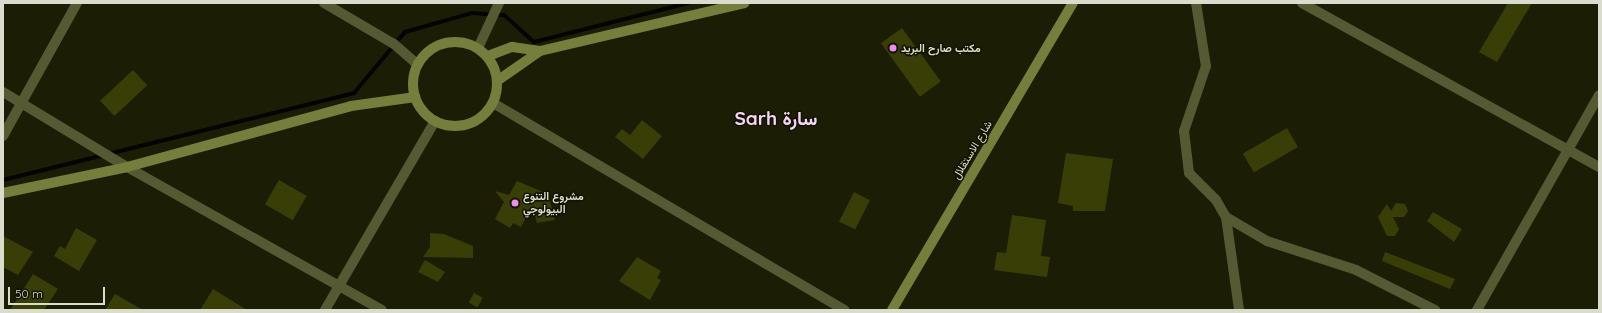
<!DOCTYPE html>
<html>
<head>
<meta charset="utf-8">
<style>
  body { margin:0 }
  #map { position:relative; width:1602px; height:313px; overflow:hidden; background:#1b1e05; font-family:Quicksand,Vazirmatn,sans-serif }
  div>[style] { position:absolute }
  .stream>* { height:4px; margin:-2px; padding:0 2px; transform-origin:2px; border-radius:2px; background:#040500 }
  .building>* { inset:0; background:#383e05; transform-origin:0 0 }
  .street>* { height:10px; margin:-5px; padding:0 5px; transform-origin:5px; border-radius:5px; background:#555a32 }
  .secondary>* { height:10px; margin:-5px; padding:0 5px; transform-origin:5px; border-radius:5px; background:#767e3b }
  .secondary>.ring { margin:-5px; padding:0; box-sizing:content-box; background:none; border:10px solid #767e3b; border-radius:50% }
  .dots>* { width:11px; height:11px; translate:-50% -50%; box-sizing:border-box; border:2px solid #121400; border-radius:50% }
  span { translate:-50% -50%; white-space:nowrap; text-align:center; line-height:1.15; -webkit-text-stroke:3px #121400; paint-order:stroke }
  .poi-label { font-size:11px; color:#daddce; font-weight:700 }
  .left { translate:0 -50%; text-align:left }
  .street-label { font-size:11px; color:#daddce }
  .town-label { font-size:19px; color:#f7d5f8; font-weight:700 }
  .frame { position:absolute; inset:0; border:4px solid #daddce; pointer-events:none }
  .scale { position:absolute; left:8px; top:287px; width:97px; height:18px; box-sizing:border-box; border:2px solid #daddce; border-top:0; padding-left:5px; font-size:12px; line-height:14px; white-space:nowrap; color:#daddce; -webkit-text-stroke:3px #121400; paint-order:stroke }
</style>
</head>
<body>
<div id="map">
  <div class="stream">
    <i style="left:3px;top:180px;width:362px;rotate:-13.9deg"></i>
    <i style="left:354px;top:93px;width:80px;rotate:-50.1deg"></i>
    <i style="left:405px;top:32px;width:70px;rotate:-15.8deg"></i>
    <i style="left:472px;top:13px;width:32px;rotate:4deg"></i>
    <i style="left:504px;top:15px;width:40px;rotate:42deg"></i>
    <i style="left:534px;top:42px;width:159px;rotate:-14.2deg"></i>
  </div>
  <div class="building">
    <i style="clip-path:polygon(1508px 3px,1532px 3px,1497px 62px,1479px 52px)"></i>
    <i style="left:902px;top:28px;width:66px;height:26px;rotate:54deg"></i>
    <i style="left:133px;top:70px;width:21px;height:45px;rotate:47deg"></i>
    <i style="clip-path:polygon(642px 120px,662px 136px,643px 159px,615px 137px,622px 129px,630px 135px)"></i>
    <i style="left:1287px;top:128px;width:22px;height:51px;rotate:60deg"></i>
    <i style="clip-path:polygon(1066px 153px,1113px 159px,1105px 211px,1073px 211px,1073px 206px,1058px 203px)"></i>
    <i style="left:279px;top:180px;width:32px;height:28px;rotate:30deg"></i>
    <i style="clip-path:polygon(517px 181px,548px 194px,555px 220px,537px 223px,532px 206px,521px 227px,513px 223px,510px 228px,495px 219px,504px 202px,495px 191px,509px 195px)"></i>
    <i style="left:854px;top:192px;width:18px;height:33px;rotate:27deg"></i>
    <i style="clip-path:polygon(1396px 203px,1405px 204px,1408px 211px,1404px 217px,1393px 217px,1399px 229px,1395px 236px,1387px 236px,1378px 217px,1387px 204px,1391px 211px)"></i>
    <i style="clip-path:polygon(1433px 212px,1462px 229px,1454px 242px,1427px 221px)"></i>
    <i style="clip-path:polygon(1012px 215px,1046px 220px,1041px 256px,1050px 257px,1047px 277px,994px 270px,997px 252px,1006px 253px)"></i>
    <i style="clip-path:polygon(76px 228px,97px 240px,79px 271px,54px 256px,60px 246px,65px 249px)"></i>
    <i style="clip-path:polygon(430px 233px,444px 234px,473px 246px,473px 258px,423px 257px,430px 247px)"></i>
    <i style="clip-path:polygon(3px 236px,33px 252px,18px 275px,3px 267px)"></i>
    <i style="clip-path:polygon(1385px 252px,1455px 279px,1450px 289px,1382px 261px)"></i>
    <i style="clip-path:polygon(637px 257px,661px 271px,657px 278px,661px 280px,650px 300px,619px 281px)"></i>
    <i style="clip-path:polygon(425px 260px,445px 272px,438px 282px,418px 272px)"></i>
    <i style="clip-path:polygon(33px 274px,58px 289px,44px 310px,10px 310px)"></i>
    <i style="clip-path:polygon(213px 289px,247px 310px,200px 310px)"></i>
    <i style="left:474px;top:293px;width:10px;height:11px;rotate:29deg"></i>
    <i style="clip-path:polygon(115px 294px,143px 310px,105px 310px)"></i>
  </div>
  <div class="street">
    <i style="left:324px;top:3px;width:81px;rotate:30.4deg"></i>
    <i style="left:394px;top:44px;width:30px;rotate:41deg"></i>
    <i style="left:1196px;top:3px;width:64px;rotate:81deg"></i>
    <i style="left:1206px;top:66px;width:69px;rotate:108.7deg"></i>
    <i style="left:1184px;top:131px;width:42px;rotate:83.2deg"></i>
    <i style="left:1189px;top:173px;width:38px;rotate:45deg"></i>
    <i style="left:1216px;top:200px;width:20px;rotate:60deg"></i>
    <i style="left:1226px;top:217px;width:48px;rotate:30.3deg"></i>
    <i style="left:1267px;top:241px;width:94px;rotate:18deg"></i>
    <i style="left:1356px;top:270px;width:89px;rotate:26.9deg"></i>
    <i style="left:1302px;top:3px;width:339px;rotate:28.9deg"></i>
    <i style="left:478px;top:48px;width:50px;rotate:-65deg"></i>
    <i style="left:3px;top:92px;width:145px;rotate:31.2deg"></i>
    <i style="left:127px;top:167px;width:292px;rotate:29.3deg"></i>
    <i style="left:493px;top:103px;width:408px;rotate:30.5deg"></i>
    <i style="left:3px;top:136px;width:152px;rotate:-60.9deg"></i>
    <i style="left:1226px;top:217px;width:94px;rotate:82deg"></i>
    <i style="left:325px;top:310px;width:219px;rotate:-59.8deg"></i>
    <i style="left:1477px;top:310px;width:247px;rotate:-60.4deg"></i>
  </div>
  <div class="secondary">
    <i class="ring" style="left:413px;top:42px;width:74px;height:74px"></i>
    <i style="left:488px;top:56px;width:26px;rotate:-21deg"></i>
    <i style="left:512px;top:47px;width:28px;rotate:8deg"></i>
    <i style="left:540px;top:51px;width:210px;rotate:-13.2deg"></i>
    <i style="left:497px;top:81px;width:52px;rotate:-34.9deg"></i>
    <i style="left:3px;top:193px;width:127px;rotate:-11.8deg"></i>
    <i style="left:127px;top:167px;width:232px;rotate:-15.2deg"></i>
    <i style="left:351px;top:106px;width:65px;rotate:-8deg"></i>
    <i style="left:892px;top:310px;width:356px;rotate:-59.5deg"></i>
  </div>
  <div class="dots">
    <i style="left:893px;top:48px;background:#f08bf5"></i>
    <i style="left:515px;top:203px;background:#f08bf5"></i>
  </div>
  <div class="poi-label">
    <span class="left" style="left:901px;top:48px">مكتب صارح البريد</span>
    <span class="left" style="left:523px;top:203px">مشروع التنوع<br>البيولوجي</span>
  </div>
  <div class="street-label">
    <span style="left:972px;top:150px;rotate:-59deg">شارع الاستقلال</span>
  </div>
  <div class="town-label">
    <span style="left:776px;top:119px">Sarh سارة</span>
  </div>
  <div class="frame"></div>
  <div class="scale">50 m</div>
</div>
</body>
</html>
